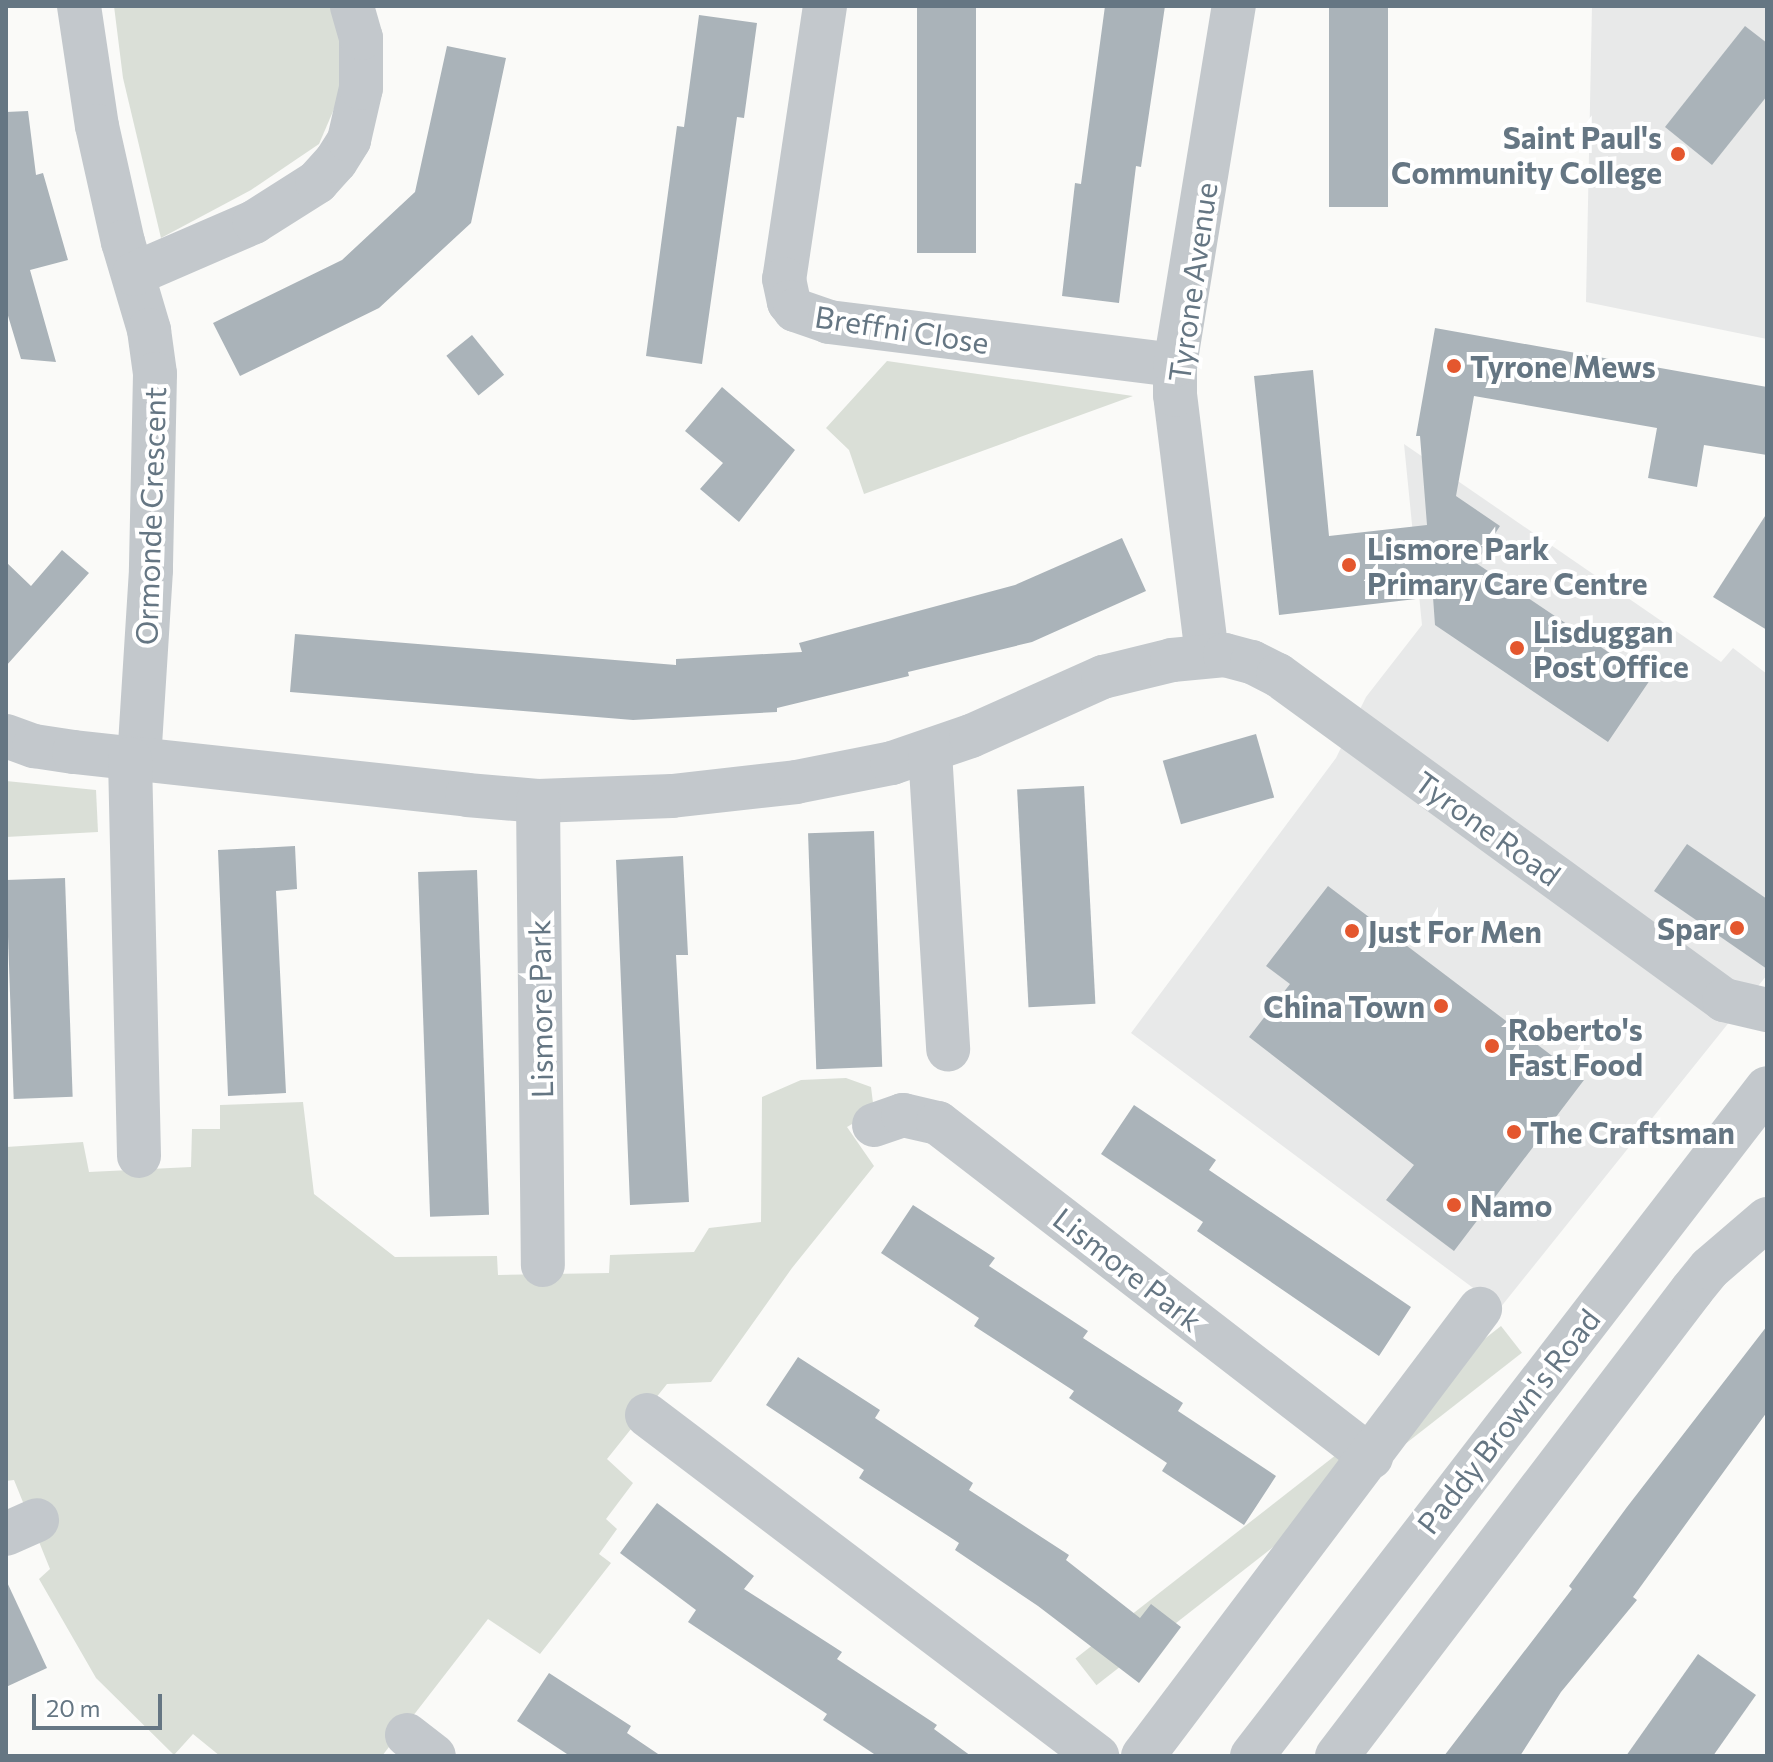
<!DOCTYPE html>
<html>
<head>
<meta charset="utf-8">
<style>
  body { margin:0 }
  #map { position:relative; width:1773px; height:1762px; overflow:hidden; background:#fafaf8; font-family:Commissioner,sans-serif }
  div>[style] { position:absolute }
  .built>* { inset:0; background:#e8e9e9 }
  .green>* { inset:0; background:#dadfd7; transform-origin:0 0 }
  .building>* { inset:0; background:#aab3b9; transform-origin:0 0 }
  .minor>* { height:44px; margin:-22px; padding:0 22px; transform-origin:22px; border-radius:22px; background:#c3c8cc }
  .dots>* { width:22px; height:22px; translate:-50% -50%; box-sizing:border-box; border:4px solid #fff; border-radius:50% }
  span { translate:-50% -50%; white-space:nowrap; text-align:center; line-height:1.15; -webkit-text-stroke:8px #fff; paint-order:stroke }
  .poi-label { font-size:30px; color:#657683; font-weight:700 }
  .right { translate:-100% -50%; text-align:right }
  .left { translate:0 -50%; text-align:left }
  .street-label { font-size:30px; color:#657683 }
  .frame { position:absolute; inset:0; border:8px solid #657683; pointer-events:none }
  .scale { position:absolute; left:32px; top:1694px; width:130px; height:36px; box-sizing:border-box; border:4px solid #657683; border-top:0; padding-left:10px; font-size:24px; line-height:28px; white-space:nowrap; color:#657683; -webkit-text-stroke:6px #fff; paint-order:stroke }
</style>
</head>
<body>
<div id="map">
  <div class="built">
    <i style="clip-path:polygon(1592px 6px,1767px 6px,1767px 339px,1586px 302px)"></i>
    <i style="clip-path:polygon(1404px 444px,1721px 662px,1733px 648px,1767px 674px,1767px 975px,1500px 1308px,1131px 1033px,1336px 758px,1366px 697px,1422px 625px)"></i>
  </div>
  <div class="green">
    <i style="clip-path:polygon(114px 6px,335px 6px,345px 29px,343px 88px,319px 144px,251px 190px,161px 238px,123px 78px)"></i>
    <i style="clip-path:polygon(887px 361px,1133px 396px,864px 494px,849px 450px,826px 428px)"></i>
    <i style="clip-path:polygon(6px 781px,96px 790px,98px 832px,6px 837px)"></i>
    <i style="clip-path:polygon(846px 1078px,871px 1087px,874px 1111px,847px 1127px,874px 1166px,792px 1268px,711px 1382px,667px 1384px,607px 1459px,633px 1483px,606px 1519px,617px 1529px,599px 1554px,611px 1563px,540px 1654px,488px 1619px,382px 1756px,220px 1756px,193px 1734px,174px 1755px,96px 1678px,39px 1579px,50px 1569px,14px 1480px,6px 1481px,6px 1147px,83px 1142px,89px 1172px,191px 1167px,192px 1129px,220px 1129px,220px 1105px,303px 1102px,314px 1194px,395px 1257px,497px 1256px,498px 1275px,609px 1273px,610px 1255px,694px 1252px,709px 1228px,761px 1222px,762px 1097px,801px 1080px)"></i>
    <i style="left:1501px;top:1326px;width:34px;height:540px;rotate:52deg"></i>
  </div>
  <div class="building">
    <i style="left:917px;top:6px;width:59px;height:247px"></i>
    <i style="clip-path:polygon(1105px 6px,1165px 6px,1141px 167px,1136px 166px,1119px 303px,1062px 296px,1075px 183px,1081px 184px)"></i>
    <i style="left:1329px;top:6px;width:59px;height:201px"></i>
    <i style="clip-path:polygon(699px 15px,757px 23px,744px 118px,737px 117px,702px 364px,646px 356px,677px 126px,684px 127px)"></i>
    <i style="clip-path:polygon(1745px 26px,1767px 43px,1767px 96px,1712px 165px,1665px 127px)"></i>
    <i style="clip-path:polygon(447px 46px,506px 58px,471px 223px,379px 308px,240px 376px,213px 323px,342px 260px,415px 192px)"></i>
    <i style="clip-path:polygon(28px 111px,36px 175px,43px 173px,68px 260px,30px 270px,56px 362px,21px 359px,6px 309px,6px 112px)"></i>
    <i style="clip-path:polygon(1435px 328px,1767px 387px,1767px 455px,1704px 445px,1697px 487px,1648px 478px,1657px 428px,1474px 396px,1456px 496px,1500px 526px,1476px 563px,1650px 680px,1608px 742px,1435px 625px,1433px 597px,1279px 615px,1254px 376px,1313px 370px,1329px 536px,1427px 525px,1420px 436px,1416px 436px)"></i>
    <i style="left:472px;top:335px;width:51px;height:33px;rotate:51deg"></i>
    <i style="clip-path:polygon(722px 387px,795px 450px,739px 522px,700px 489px,723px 463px,685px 431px)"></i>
    <i style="clip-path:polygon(1767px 513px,1767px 630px,1713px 597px)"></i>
    <i style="clip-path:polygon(1122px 538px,1146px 591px,1032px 642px,908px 672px,909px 676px,777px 708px,777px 712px,633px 720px,290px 692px,295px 634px,676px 665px,676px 659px,802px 652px,799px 643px,1015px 585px)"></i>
    <i style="clip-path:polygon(62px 550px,89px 573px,6px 666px,6px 562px,31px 586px)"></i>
    <i style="left:1256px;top:734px;width:66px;height:97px;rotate:74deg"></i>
    <i style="left:1084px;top:786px;width:218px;height:67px;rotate:87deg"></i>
    <i style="left:874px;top:831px;width:236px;height:66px;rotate:88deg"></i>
    <i style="clip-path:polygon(1687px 844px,1767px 899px,1767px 969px,1654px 891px)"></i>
    <i style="clip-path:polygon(295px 846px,297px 889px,276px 891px,286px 1093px,228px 1096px,218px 850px)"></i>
    <i style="clip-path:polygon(683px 856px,688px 955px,676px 955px,689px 1202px,630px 1205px,616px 860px)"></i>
    <i style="left:477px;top:870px;width:345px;height:59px;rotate:88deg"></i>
    <i style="left:65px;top:878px;width:219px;height:59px;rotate:88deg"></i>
    <i style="clip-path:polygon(1328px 886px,1584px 1080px,1454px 1251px,1386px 1200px,1414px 1165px,1249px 1037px,1290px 984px,1266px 966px)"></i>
    <i style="clip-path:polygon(1134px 1105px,1216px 1160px,1209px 1170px,1411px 1307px,1379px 1356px,1197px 1231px,1203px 1222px,1101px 1154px)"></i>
    <i style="clip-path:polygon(913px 1205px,995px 1258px,989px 1266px,1088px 1331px,1083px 1338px,1183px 1403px,1178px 1411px,1276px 1476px,1244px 1525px,1162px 1471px,1167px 1463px,1069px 1398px,1074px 1391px,974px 1326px,979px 1318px,881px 1253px)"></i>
    <i style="clip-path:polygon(1767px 1326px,1767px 1412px,1633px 1597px,1637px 1600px,1561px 1692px,1520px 1756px,1444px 1756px,1572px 1589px,1569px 1586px,1627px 1507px)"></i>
    <i style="clip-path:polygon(798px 1357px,880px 1410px,875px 1418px,973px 1483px,969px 1490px,1069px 1555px,1066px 1560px,1140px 1618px,1151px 1604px,1181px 1627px,1139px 1683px,1038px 1606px,955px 1550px,959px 1543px,859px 1478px,864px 1470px,766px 1405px)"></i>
    <i style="clip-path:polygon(657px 1503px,754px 1576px,744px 1589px,842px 1652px,837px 1659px,937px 1725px,934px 1729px,971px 1756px,877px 1756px,823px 1720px,827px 1714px,688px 1622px,696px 1610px,620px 1553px)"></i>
    <i style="clip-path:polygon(6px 1580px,47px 1668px,6px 1687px)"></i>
    <i style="clip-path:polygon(1698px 1654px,1756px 1695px,1713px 1756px,1626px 1756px)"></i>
    <i style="clip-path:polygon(549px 1673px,631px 1726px,627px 1733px,661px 1756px,570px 1756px,517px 1721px)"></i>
  </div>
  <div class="minor">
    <i style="left:79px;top:6px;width:121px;rotate:81.5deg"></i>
    <i style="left:97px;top:126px;width:119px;rotate:77.4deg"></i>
    <i style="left:123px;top:242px;width:92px;rotate:73.5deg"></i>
    <i style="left:149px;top:330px;width:44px;rotate:82.2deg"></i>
    <i style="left:155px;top:374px;width:196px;rotate:91.2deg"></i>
    <i style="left:151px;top:570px;width:190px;rotate:93.6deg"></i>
    <i style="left:825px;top:6px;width:276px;rotate:98.5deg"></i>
    <i style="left:784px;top:279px;width:24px;rotate:78deg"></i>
    <i style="left:789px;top:302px;width:10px;rotate:53deg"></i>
    <i style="left:795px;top:310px;width:36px;rotate:19deg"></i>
    <i style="left:829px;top:322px;width:349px;rotate:7.1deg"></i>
    <i style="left:134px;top:274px;width:131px;rotate:-23.4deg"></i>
    <i style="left:254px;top:222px;width:75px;rotate:-32.4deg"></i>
    <i style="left:317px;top:182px;width:28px;rotate:-48deg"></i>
    <i style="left:336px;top:161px;width:25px;rotate:-58deg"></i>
    <i style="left:349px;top:140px;width:53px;rotate:-77deg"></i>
    <i style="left:361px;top:88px;width:50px;rotate:-90deg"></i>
    <i style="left:361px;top:38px;width:33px;rotate:-106deg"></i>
    <i style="left:1207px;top:655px;width:262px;rotate:-97deg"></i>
    <i style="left:1175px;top:395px;width:30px;rotate:-90deg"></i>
    <i style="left:1175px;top:365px;width:364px;rotate:-80.7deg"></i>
    <i style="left:6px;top:736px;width:30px;rotate:20deg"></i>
    <i style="left:34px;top:746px;width:40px;rotate:8.5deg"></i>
    <i style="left:74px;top:752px;width:395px;rotate:6.2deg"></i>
    <i style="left:467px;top:795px;width:71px;rotate:4.8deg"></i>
    <i style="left:538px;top:801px;width:134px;rotate:-2.1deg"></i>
    <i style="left:672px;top:796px;width:125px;rotate:-6.4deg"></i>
    <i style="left:796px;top:782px;width:98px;rotate:-11.2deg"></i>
    <i style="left:892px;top:763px;width:83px;rotate:-18.9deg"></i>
    <i style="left:971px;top:736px;width:145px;rotate:-24.1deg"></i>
    <i style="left:1103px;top:677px;width:71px;rotate:-13.8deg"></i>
    <i style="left:1172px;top:660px;width:53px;rotate:-5.4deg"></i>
    <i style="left:1225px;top:655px;width:28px;rotate:15deg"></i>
    <i style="left:1252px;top:662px;width:29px;rotate:27deg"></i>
    <i style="left:1278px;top:675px;width:552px;rotate:36.08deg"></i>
    <i style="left:1724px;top:1000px;width:44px;rotate:13.1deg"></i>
    <i style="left:930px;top:752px;width:298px;rotate:86.5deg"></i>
    <i style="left:130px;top:759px;width:397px;rotate:88.7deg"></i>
    <i style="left:538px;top:801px;width:464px;rotate:89.4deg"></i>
    <i style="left:874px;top:1125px;width:31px;rotate:-19deg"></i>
    <i style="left:903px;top:1115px;width:36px;rotate:13deg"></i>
    <i style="left:938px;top:1123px;width:547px;rotate:37.65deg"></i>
    <i style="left:647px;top:1415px;width:565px;rotate:37.15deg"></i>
    <i style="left:6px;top:1534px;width:34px;rotate:-24deg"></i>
    <i style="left:407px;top:1735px;width:34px;rotate:38deg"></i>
    <i style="left:1143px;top:1756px;width:560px;rotate:-52.99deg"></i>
    <i style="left:1252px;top:1756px;width:843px;rotate:-52.37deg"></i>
    <i style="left:1337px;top:1756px;width:586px;rotate:-52.7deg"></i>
    <i style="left:1692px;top:1290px;width:28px;rotate:-51deg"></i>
    <i style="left:1710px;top:1268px;width:75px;rotate:-40.7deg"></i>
  </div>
  <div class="dots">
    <i style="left:1678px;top:154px;background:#e4572e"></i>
    <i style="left:1454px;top:366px;background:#e4572e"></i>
    <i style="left:1349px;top:565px;background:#e4572e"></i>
    <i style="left:1517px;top:648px;background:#e4572e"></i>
    <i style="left:1737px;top:928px;background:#e4572e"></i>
    <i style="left:1352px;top:931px;background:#e4572e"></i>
    <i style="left:1441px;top:1006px;background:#e4572e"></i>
    <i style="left:1492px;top:1046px;background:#e4572e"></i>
    <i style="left:1514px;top:1132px;background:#e4572e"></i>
    <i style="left:1454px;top:1205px;background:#e4572e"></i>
  </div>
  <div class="poi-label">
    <span class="right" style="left:1662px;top:154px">Saint Paul's<br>Community College</span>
    <span class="left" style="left:1470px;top:366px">Tyrone Mews</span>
    <span class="left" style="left:1367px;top:565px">Lismore Park<br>Primary Care Centre</span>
    <span class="left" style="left:1533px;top:648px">Lisduggan<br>Post Office</span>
    <span class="right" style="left:1721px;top:928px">Spar</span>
    <span class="left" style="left:1368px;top:931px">Just For Men</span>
    <span class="right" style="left:1425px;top:1006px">China Town</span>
    <span class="left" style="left:1508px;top:1046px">Roberto's<br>Fast Food</span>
    <span class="left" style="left:1530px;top:1132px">The Craftsman</span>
    <span class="left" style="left:1470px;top:1205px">Namo</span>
  </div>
  <div class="street-label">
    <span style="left:1192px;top:282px;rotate:-82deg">Tyrone Avenue</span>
    <span style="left:902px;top:329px;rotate:9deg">Breffni Close</span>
    <span style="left:150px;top:516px;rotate:-88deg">Ormonde Crescent</span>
    <span style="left:1488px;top:828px;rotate:36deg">Tyrone Road</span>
    <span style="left:540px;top:1009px;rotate:-91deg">Lismore Park</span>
    <span style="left:1128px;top:1269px;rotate:38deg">Lismore Park</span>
    <span style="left:1508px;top:1421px;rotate:-52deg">Paddy Brown's Road</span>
  </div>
  <div class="frame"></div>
  <div class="scale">20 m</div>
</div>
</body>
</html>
